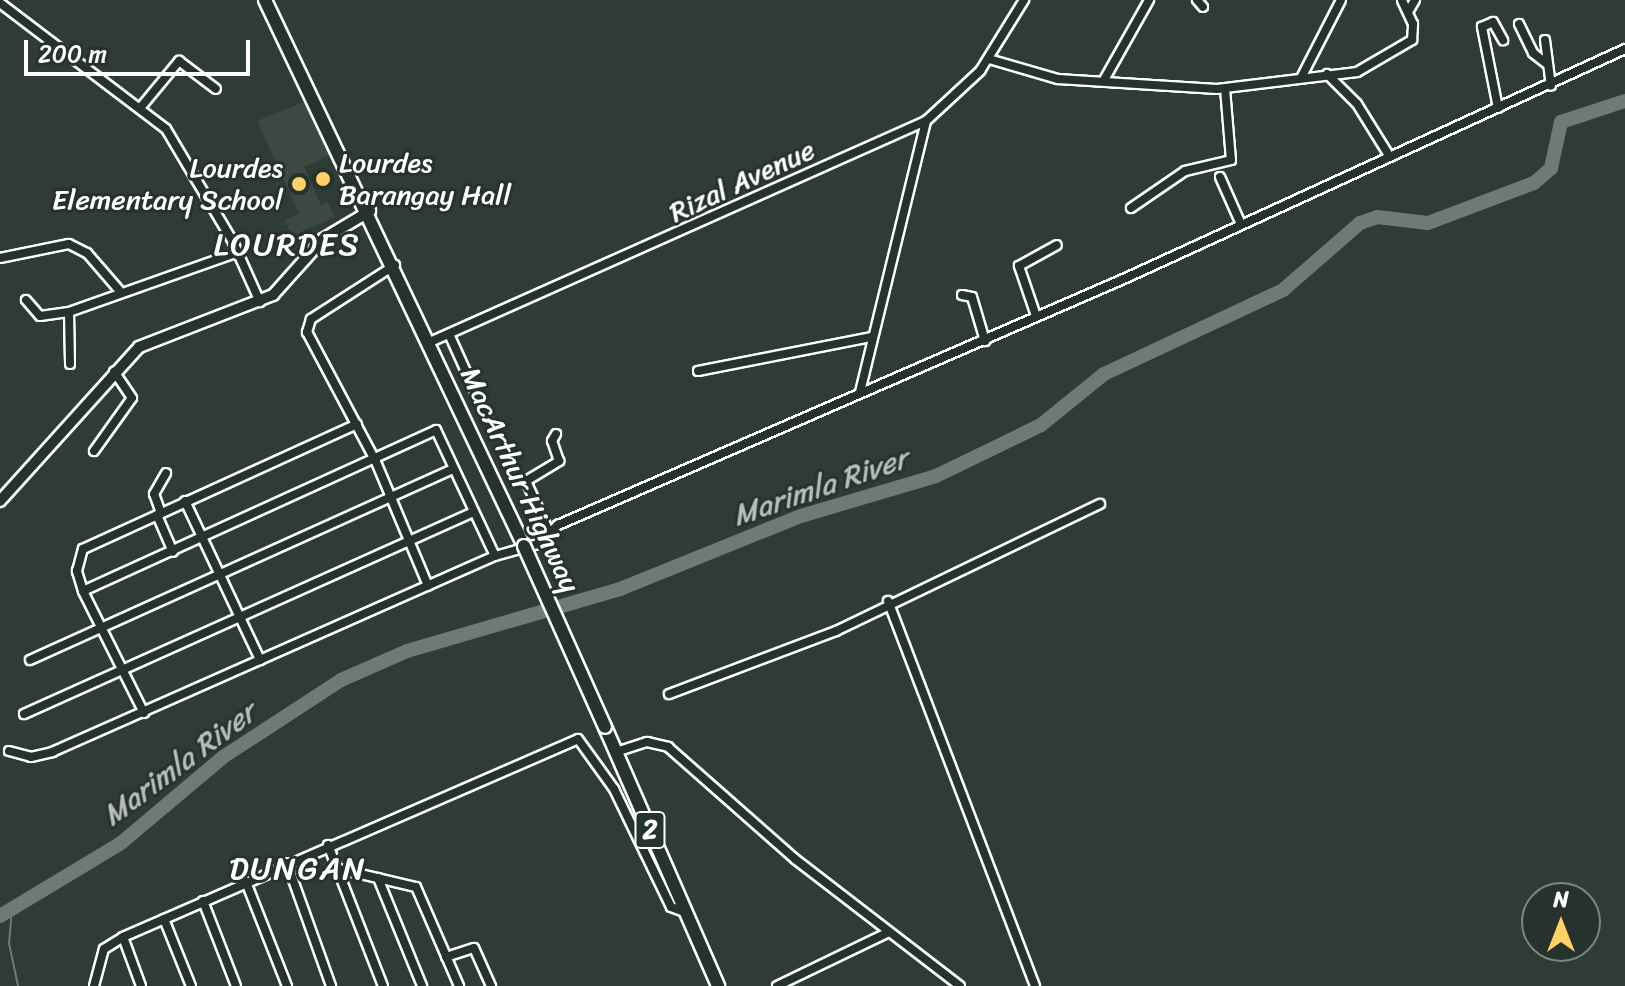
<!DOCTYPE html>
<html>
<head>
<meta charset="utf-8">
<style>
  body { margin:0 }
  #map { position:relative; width:1625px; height:986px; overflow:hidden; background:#2f3b35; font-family:Sriracha,sans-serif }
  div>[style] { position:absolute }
  .built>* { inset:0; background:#3c4842 }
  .stream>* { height:2px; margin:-1px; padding:0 1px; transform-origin:1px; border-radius:1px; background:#707975 }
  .river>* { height:14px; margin:-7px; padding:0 7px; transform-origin:7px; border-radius:7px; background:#707975 }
  .roads { filter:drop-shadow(2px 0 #fff) drop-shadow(-2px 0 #fff) drop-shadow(0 2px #fff) drop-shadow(0 -2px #fff) }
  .minor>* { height:8px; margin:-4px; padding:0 4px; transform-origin:4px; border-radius:4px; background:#26332d }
  .major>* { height:10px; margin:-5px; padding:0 5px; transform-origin:5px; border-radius:5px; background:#26332d }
  .highway>* { height:12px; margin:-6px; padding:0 6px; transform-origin:6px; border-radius:6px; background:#26332d }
  .bridges { filter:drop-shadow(2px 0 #fff) drop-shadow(-2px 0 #fff) drop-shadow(0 2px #fff) drop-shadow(0 -2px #fff) }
  .highway-bridge>* { height:12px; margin:-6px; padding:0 6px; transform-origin:6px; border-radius:6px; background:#26332d }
  .dots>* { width:22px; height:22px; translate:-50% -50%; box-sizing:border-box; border:4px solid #26332d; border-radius:50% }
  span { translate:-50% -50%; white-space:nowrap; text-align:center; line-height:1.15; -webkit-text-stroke:6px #26332d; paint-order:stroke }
  .shield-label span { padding:2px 6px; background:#26332d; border:2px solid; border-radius:6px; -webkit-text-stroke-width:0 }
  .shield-label { font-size:26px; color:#fff; font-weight:700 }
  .poi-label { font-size:28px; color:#fff }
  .left { translate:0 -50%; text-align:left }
  .right { translate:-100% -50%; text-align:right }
  .street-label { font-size:28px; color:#fff }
  .water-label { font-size:30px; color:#b8bcba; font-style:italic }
  .quarter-label { font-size:32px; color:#fff; letter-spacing:2px }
  .north { position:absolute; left:1521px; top:882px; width:80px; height:80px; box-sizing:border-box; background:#26332d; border:2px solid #7d8581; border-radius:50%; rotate:0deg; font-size:22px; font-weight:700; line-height:32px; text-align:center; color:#fff }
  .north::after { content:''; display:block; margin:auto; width:28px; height:36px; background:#ffd166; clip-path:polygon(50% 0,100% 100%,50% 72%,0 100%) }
  .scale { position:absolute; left:24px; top:40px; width:226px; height:36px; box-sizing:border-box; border:4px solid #fff; border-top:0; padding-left:10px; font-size:24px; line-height:28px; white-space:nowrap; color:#fff; -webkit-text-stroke:6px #26332d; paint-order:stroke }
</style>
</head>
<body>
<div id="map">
  <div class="built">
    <i style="clip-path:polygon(306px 101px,330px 155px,304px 167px,321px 205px,328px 202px,335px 217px,292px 236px,285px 220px,299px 213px,257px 121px)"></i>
  </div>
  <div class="stream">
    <i style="left:12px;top:909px;width:34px;rotate:95deg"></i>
    <i style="left:9px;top:943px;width:44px;rotate:78.2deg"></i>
  </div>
  <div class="river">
    <i style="left:0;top:916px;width:141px;rotate:-31.1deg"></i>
    <i style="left:121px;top:843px;width:133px;rotate:-40.1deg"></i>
    <i style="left:223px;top:757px;width:141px;rotate:-33.1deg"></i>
    <i style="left:341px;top:680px;width:72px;rotate:-23.7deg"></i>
    <i style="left:407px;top:651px;width:222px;rotate:-16.2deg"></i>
    <i style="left:620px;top:589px;width:195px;rotate:-22deg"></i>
    <i style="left:801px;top:516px;width:141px;rotate:-16.5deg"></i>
    <i style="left:936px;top:476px;width:117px;rotate:-25.9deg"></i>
    <i style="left:1041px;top:425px;width:81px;rotate:-39deg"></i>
    <i style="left:1104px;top:374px;width:198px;rotate:-25.1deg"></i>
    <i style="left:1283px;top:290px;width:102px;rotate:-41deg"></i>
    <i style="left:1360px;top:223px;width:18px;rotate:-19deg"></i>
    <i style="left:1377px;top:217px;width:51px;rotate:6.7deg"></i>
    <i style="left:1428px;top:223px;width:113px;rotate:-20.7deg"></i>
    <i style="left:1534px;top:183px;width:23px;rotate:-41deg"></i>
    <i style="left:1551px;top:168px;width:47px;rotate:-77.7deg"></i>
    <i style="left:1561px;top:122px;width:67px;rotate:-18.2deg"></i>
  </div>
  <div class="roads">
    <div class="minor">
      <i style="left:1197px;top:0;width:9px;rotate:49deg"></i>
      <i style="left:0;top:3px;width:208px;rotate:37.2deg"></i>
      <i style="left:166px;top:129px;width:131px;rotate:59.3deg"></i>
      <i style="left:233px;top:242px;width:66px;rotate:65.8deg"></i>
      <i style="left:1408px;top:12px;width:14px;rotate:-60deg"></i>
      <i style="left:1519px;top:24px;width:32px;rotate:64deg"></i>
      <i style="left:1533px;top:53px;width:18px;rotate:38deg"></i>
      <i style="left:1545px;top:40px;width:46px;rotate:82.6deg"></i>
      <i style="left:989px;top:59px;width:72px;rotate:16.2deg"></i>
      <i style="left:1058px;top:79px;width:159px;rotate:3.6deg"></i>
      <i style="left:1217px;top:89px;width:141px;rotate:-6.9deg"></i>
      <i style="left:1357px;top:72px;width:64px;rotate:-30.2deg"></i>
      <i style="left:1412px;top:40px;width:16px;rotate:-86deg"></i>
      <i style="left:1413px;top:24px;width:26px;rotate:-115deg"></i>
      <i style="left:1327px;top:74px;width:42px;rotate:45deg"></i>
      <i style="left:1357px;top:104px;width:62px;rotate:58.1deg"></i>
      <i style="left:1302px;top:76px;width:85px;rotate:-62.8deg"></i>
      <i style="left:1104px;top:80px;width:92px;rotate:-60.6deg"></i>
      <i style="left:141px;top:107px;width:60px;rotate:-50.4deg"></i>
      <i style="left:179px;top:61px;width:46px;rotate:37.1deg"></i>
      <i style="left:1498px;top:108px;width:83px;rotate:-101.2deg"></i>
      <i style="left:1482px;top:27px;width:12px;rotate:-24deg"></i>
      <i style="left:1493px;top:22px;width:21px;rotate:61deg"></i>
      <i style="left:1220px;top:177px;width:49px;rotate:66deg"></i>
      <i style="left:1131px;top:208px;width:65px;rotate:-34.4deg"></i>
      <i style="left:1185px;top:171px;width:47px;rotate:-13.4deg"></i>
      <i style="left:1231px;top:160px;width:71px;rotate:-94.8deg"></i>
      <i style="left:0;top:258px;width:70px;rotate:-11.5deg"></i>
      <i style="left:69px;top:244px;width:20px;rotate:27deg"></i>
      <i style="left:87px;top:253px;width:49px;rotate:49.1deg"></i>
      <i style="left:395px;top:265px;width:100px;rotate:147.3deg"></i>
      <i style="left:311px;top:319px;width:14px;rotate:107deg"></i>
      <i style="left:307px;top:332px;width:147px;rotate:62deg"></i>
      <i style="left:376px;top:462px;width:134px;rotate:67.2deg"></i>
      <i style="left:962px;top:295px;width:10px;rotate:11deg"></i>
      <i style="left:972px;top:297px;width:46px;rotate:73.5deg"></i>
      <i style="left:26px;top:300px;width:21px;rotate:49deg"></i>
      <i style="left:40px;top:316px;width:29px;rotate:-8deg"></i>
      <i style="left:1036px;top:316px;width:53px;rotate:-108.8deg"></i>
      <i style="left:1019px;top:266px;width:43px;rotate:-28.9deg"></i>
      <i style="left:449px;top:334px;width:92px;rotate:65.7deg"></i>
      <i style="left:430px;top:342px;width:543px;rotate:-24.02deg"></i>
      <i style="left:926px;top:121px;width:74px;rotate:-42.8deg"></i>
      <i style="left:980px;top:71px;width:84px;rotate:-58.2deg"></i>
      <i style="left:70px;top:364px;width:52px;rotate:-91.1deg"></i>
      <i style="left:69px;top:312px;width:179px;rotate:-19.5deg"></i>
      <i style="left:698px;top:371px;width:176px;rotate:-11.1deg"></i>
      <i style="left:860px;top:392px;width:279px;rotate:-76.3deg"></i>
      <i style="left:94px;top:451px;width:65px;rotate:-54.4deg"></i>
      <i style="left:132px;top:398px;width:32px;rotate:-124deg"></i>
      <i style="left:185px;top:501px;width:176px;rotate:64.7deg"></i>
      <i style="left:161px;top:513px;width:20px;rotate:-110deg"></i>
      <i style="left:154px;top:494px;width:24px;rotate:-60deg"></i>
      <i style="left:157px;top:515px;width:40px;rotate:66.6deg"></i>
      <i style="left:549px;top:532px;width:56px;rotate:-114.3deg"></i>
      <i style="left:526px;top:481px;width:39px;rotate:-31deg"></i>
      <i style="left:559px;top:461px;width:21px;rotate:-109deg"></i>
      <i style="left:552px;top:441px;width:8px;rotate:-60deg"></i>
      <i style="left:83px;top:591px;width:388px;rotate:-24.5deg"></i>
      <i style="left:436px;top:430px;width:139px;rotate:64.9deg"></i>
      <i style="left:888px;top:601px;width:412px;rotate:69.1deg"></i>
      <i style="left:30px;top:660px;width:464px;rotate:-24.3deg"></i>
      <i style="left:669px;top:694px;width:178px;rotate:-20.7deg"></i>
      <i style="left:836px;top:631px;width:293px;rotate:-25.7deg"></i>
      <i style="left:144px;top:713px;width:136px;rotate:-116.6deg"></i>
      <i style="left:83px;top:591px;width:21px;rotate:-107deg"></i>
      <i style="left:77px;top:571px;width:23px;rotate:-75deg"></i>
      <i style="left:83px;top:549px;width:301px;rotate:-24.5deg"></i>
      <i style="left:24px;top:714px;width:492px;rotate:-24.2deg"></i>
      <i style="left:9px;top:751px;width:23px;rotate:15deg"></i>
      <i style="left:31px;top:757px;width:22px;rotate:-13deg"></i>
      <i style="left:52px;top:752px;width:484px;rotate:-23.9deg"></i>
      <i style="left:495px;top:556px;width:45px;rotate:-15.6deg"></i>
      <i style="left:538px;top:544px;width:28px;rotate:-44deg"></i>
      <i style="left:558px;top:525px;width:622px;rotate:-23.51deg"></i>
      <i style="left:1128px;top:277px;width:547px;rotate:-24.64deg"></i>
      <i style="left:616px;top:752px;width:33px;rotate:-18deg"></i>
      <i style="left:647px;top:742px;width:22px;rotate:13deg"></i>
      <i style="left:668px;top:747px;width:169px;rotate:41.4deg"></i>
      <i style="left:795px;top:859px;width:208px;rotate:37.6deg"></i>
      <i style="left:328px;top:845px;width:151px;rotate:68.7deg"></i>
      <i style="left:287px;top:863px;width:131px;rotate:70.3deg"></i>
      <i style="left:339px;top:869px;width:79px;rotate:13.2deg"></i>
      <i style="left:416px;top:887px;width:108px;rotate:66.5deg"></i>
      <i style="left:378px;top:878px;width:117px;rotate:67.8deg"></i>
      <i style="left:246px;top:882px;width:112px;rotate:68.5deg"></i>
      <i style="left:203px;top:901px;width:91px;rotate:68.8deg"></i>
      <i style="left:164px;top:919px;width:72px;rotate:68.1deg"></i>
      <i style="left:123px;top:937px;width:52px;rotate:69.8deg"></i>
      <i style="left:446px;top:957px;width:29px;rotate:-18deg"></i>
      <i style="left:474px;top:948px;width:42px;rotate:65.9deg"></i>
      <i style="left:94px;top:986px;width:38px;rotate:-75deg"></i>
      <i style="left:104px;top:949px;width:22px;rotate:-32deg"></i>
      <i style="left:123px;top:937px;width:496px;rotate:-23.5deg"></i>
      <i style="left:578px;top:739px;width:62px;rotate:54.2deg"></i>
      <i style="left:614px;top:789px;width:131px;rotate:64.2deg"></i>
      <i style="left:671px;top:907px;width:15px;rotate:20deg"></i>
      <i style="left:777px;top:986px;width:124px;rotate:-25.7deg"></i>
    </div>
    <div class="major">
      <i style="left:0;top:501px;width:207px;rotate:-47.9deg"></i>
      <i style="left:139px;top:347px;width:144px;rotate:-21.2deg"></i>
      <i style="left:273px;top:295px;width:75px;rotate:-48.2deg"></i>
      <i style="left:323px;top:239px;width:55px;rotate:-30.8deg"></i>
    </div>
    <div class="highway">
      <i style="left:265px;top:0;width:604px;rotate:64.62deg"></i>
      <i style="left:605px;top:727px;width:283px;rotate:66.4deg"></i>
    </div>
  </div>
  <div class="bridges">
    <div class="highway-bridge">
      <i style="left:524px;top:546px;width:198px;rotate:65.9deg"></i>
    </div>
  </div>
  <div class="dots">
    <i style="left:323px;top:179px;background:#ffd166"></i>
    <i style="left:299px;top:184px;background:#ffd166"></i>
  </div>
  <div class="shield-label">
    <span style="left:650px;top:830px">2</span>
  </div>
  <div class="poi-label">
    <span class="left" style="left:339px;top:179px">Lourdes<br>Barangay Hall</span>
    <span class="right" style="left:283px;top:184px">Lourdes<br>Elementary School</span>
  </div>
  <div class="street-label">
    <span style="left:742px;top:181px;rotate:-25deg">Rizal Avenue</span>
    <span style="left:520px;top:480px;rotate:65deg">MacArthur Highway</span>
  </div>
  <div class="water-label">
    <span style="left:820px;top:487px;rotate:-19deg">Marimla River</span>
    <span style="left:179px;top:764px;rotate:-37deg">Marimla River</span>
  </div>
  <div class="quarter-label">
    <span style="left:287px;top:245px">LOURDES</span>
    <span style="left:298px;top:869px">DUNGAN</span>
  </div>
  <div class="north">N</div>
  <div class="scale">200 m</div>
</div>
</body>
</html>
